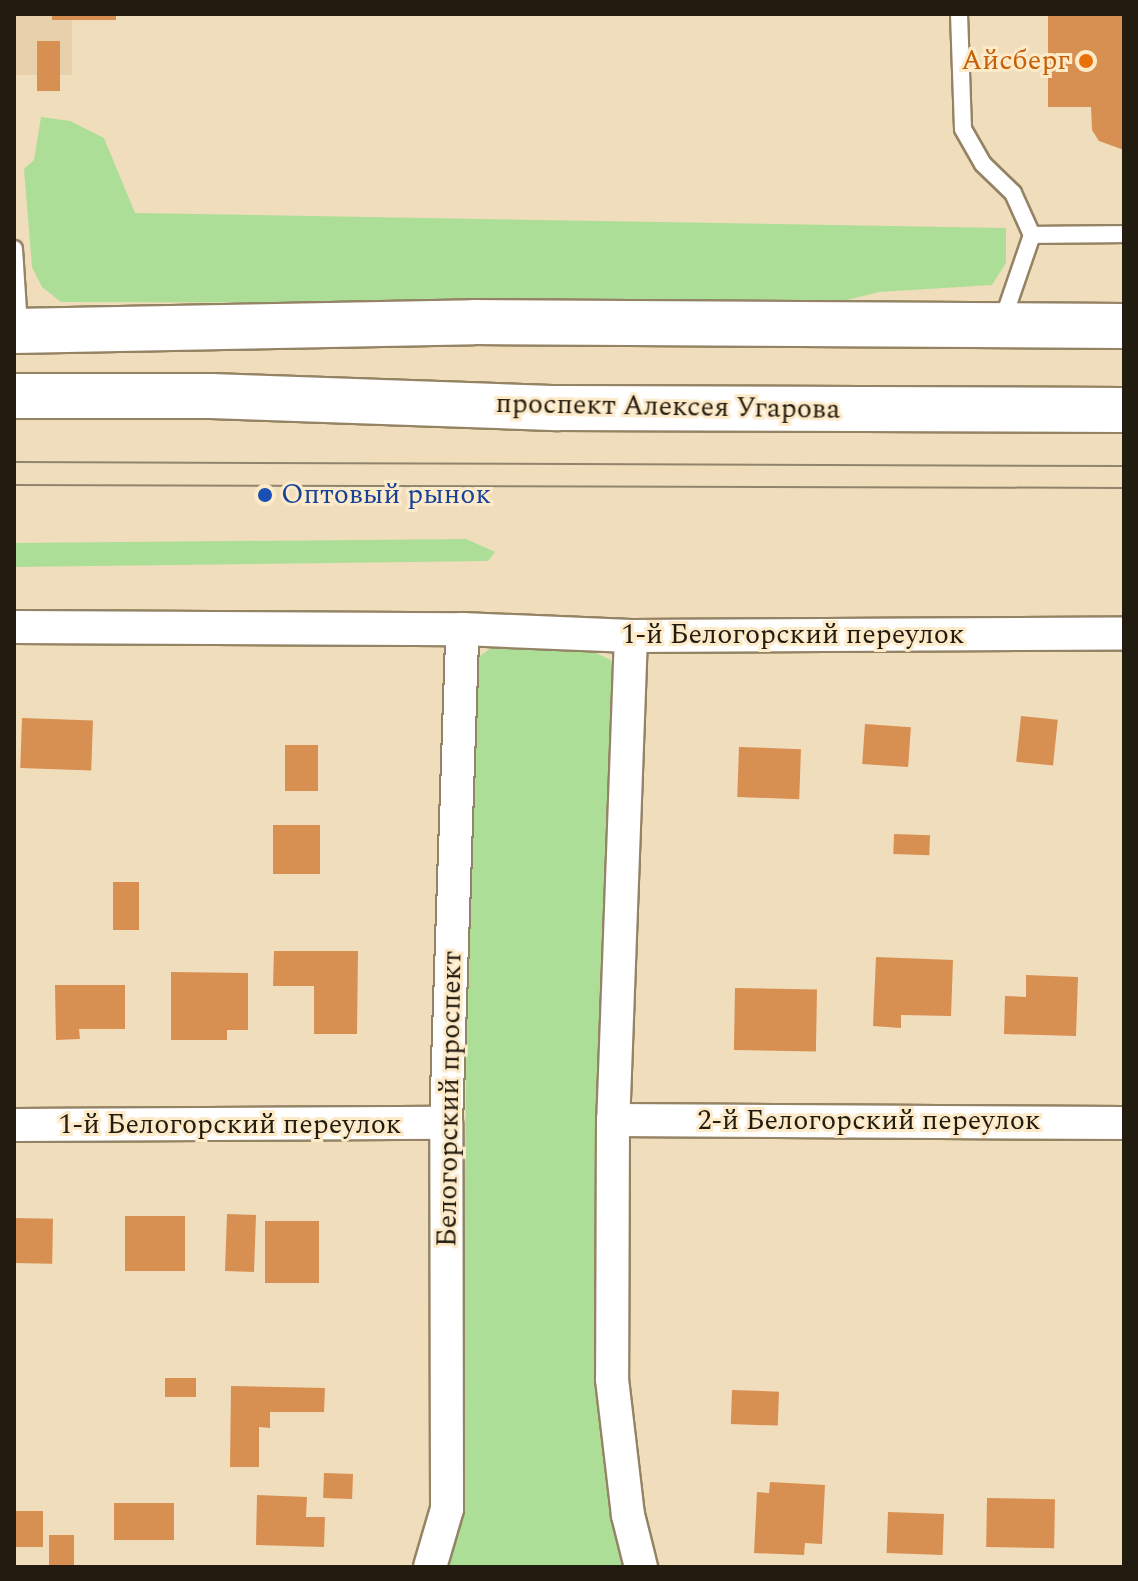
<!DOCTYPE html>
<html>
<head>
<meta charset="utf-8">
<style>
  body { margin:0 }
  #map { position:relative; width:1138px; height:1581px; overflow:hidden; background:#f0ddbc; font-family:Spectral,serif }
  div>[style] { position:absolute }
  .built>* { inset:0; background:#e8d1aa; transform-origin:0 0 }
  .green>* { inset:0; background:#adde98 }
  .building>* { inset:0; background:#d88f52; transform-origin:0 0 }
  .roads { filter:drop-shadow(2px 0 #958365) drop-shadow(-2px 0 #958365) drop-shadow(0 2px #958365) drop-shadow(0 -2px #958365) }
  .lane>* { height:16px; margin:-8px; padding:0 8px; transform-origin:8px; border-radius:8px; background:#fff }
  .street>* { height:32px; margin:-16px; padding:0 16px; transform-origin:16px; border-radius:16px; background:#fff }
  .primary>* { height:44px; margin:-22px; padding:0 22px; transform-origin:22px; border-radius:22px; background:#fff }
  .tram>* { height:2px; margin:-1px; padding:0 1px; transform-origin:1px; border-radius:1px; background:#91846c }
  .dots>* { width:22px; height:22px; translate:-50% -50%; box-sizing:border-box; border:4px solid #fdeac9; border-radius:50% }
  span { translate:-50% -50%; white-space:nowrap; text-align:center; line-height:1.15; -webkit-text-stroke:6px #fdeac9; paint-order:stroke }
  .food-label { font-size:28px; color:#c56008 }
  .right { translate:-100% -50%; text-align:right }
  .street-label { font-size:28px; color:#221b0f }
  .transit-label { font-size:28px; color:#164399 }
  .left { translate:0 -50%; text-align:left }
  .frame { position:absolute; inset:0; border:16px solid #221b0f; pointer-events:none }
</style>
</head>
<body>
<div id="map">
  <div class="built">
    <i style="left:14px;top:14px;width:58px;height:61px"></i>
  </div>
  <div class="green">
    <i style="clip-path:polygon(41px 117px,70px 121px,104px 138px,135px 213px,1006px 228px,1006px 263px,992px 285px,879px 292px,831px 304px,61px 302px,42px 287px,32px 267px,24px 169px,34px 160px)"></i>
    <i style="clip-path:polygon(466px 539px,495px 552px,488px 561px,14px 567px,14px 543px)"></i>
    <i style="clip-path:polygon(500px 641px,583px 647px,611px 660px,619px 684px,604px 1072px,631px 1567px,444px 1567px,462px 1468px,470px 680px,480px 656px)"></i>
  </div>
  <div class="building">
    <i style="left:52px;top:14px;width:64px;height:6px"></i>
    <i style="clip-path:polygon(1048px 14px,1124px 14px,1124px 150px,1099px 141px,1092px 130px,1091px 107px,1048px 107px)"></i>
    <i style="left:37px;top:41px;width:23px;height:50px"></i>
    <i style="left:1021px;top:716px;width:37px;height:46px;rotate:6deg"></i>
    <i style="left:22px;top:718px;width:71px;height:50px;rotate:2deg"></i>
    <i style="left:865px;top:724px;width:46px;height:40px;rotate:4deg"></i>
    <i style="left:285px;top:745px;width:33px;height:46px"></i>
    <i style="left:739px;top:747px;width:62px;height:50px;rotate:2deg"></i>
    <i style="left:273px;top:825px;width:47px;height:49px"></i>
    <i style="left:894px;top:834px;width:36px;height:20px;rotate:2deg"></i>
    <i style="left:113px;top:882px;width:26px;height:48px"></i>
    <i style="clip-path:polygon(274px 951px,358px 951px,357px 1034px,314px 1034px,314px 986px,273px 986px)"></i>
    <i style="clip-path:polygon(876px 957px,953px 960px,951px 1016px,901px 1015px,901px 1028px,873px 1026px)"></i>
    <i style="clip-path:polygon(171px 972px,248px 973px,248px 1030px,227px 1030px,227px 1040px,171px 1040px)"></i>
    <i style="clip-path:polygon(1026px 975px,1078px 977px,1076px 1036px,1004px 1034px,1005px 996px,1026px 997px)"></i>
    <i style="clip-path:polygon(55px 985px,125px 985px,125px 1029px,79px 1029px,80px 1039px,56px 1040px)"></i>
    <i style="left:735px;top:988px;width:82px;height:62px;rotate:1deg"></i>
    <i style="left:227px;top:1214px;width:29px;height:57px;rotate:2deg"></i>
    <i style="left:185px;top:1216px;width:55px;height:60px;rotate:90deg"></i>
    <i style="left:14px;top:1218px;width:39px;height:45px;rotate:1deg"></i>
    <i style="left:265px;top:1221px;width:54px;height:62px"></i>
    <i style="left:165px;top:1378px;width:31px;height:19px"></i>
    <i style="clip-path:polygon(231px 1386px,325px 1388px,324px 1412px,270px 1412px,270px 1428px,259px 1427px,259px 1467px,230px 1467px)"></i>
    <i style="left:732px;top:1390px;width:47px;height:34px;rotate:2deg"></i>
    <i style="left:324px;top:1473px;width:29px;height:25px;rotate:2deg"></i>
    <i style="clip-path:polygon(770px 1482px,825px 1485px,822px 1544px,805px 1543px,804px 1555px,754px 1553px,757px 1492px,769px 1493px)"></i>
    <i style="clip-path:polygon(257px 1495px,307px 1497px,306px 1517px,325px 1517px,324px 1547px,256px 1545px)"></i>
    <i style="left:987px;top:1498px;width:68px;height:49px;rotate:1deg"></i>
    <i style="left:114px;top:1503px;width:60px;height:37px"></i>
    <i style="left:14px;top:1511px;width:29px;height:36px"></i>
    <i style="left:888px;top:1512px;width:56px;height:41px;rotate:2deg"></i>
    <i style="left:49px;top:1535px;width:25px;height:32px"></i>
  </div>
  <div class="roads">
    <div class="lane">
      <i style="left:959px;top:14px;width:115px;rotate:88deg"></i>
      <i style="left:963px;top:129px;width:40px;rotate:60.3deg"></i>
      <i style="left:983px;top:164px;width:42px;rotate:44deg"></i>
      <i style="left:1013px;top:193px;width:46px;rotate:65.7deg"></i>
      <i style="left:14px;top:249px;width:78px;rotate:86.3deg"></i>
      <i style="left:1001px;top:325px;width:95px;rotate:-71deg"></i>
      <i style="left:1032px;top:235px;width:92px;rotate:-0.6deg"></i>
    </div>
    <div class="street">
      <i style="left:14px;top:627px;width:448px;rotate:0.3deg"></i>
      <i style="left:462px;top:629px;width:169px;rotate:2.4deg"></i>
      <i style="left:631px;top:636px;width:493px;rotate:-0.3deg"></i>
      <i style="left:631px;top:636px;width:484px;rotate:92.1deg"></i>
      <i style="left:613px;top:1120px;width:259px;rotate:90.2deg"></i>
      <i style="left:612px;top:1379px;width:137px;rotate:83.3deg"></i>
      <i style="left:628px;top:1515px;width:54px;rotate:76deg"></i>
      <i style="left:613px;top:1120px;width:511px;rotate:0.34deg"></i>
      <i style="left:14px;top:1125px;width:432px;rotate:-0.3deg"></i>
      <i style="left:430px;top:1567px;width:60px;rotate:-73.7deg"></i>
      <i style="left:447px;top:1509px;width:386px;rotate:-90.1deg"></i>
      <i style="left:446px;top:1123px;width:494px;rotate:-88.1deg"></i>
    </div>
    <div class="primary">
      <i style="left:14px;top:331px;width:460px;rotate:-1.1deg"></i>
      <i style="left:474px;top:322px;width:650px;rotate:0.35deg"></i>
      <i style="left:14px;top:396px;width:197px"></i>
      <i style="left:211px;top:396px;width:348px;rotate:2deg"></i>
      <i style="left:559px;top:408px;width:565px;rotate:0.2deg"></i>
    </div>
  </div>
  <div class="tram">
    <i style="left:14px;top:462px;width:1110px;rotate:0.21deg"></i>
    <i style="left:14px;top:485px;width:1110px;rotate:0.15deg"></i>
  </div>
  <div class="dots">
    <i style="left:1086px;top:61px;background:#e8710a"></i>
    <i style="left:265px;top:495px;background:#1a4fb4"></i>
  </div>
  <div class="food-label">
    <span class="right" style="left:1070px;top:61px">Айсберг</span>
  </div>
  <div class="street-label">
    <span style="left:668px;top:407px;rotate:1deg">проспект Алексея Угарова</span>
    <span style="left:793px;top:635px">1-й Белогорский переулок</span>
    <span style="left:450px;top:1099px;rotate:-89deg">Белогорский проспект</span>
    <span style="left:869px;top:1121px">2-й Белогорский переулок</span>
    <span style="left:230px;top:1125px">1-й Белогорский переулок</span>
  </div>
  <div class="transit-label">
    <span class="left" style="left:281px;top:495px">Оптовый рынок</span>
  </div>
  <div class="frame"></div>
</div>
</body>
</html>
